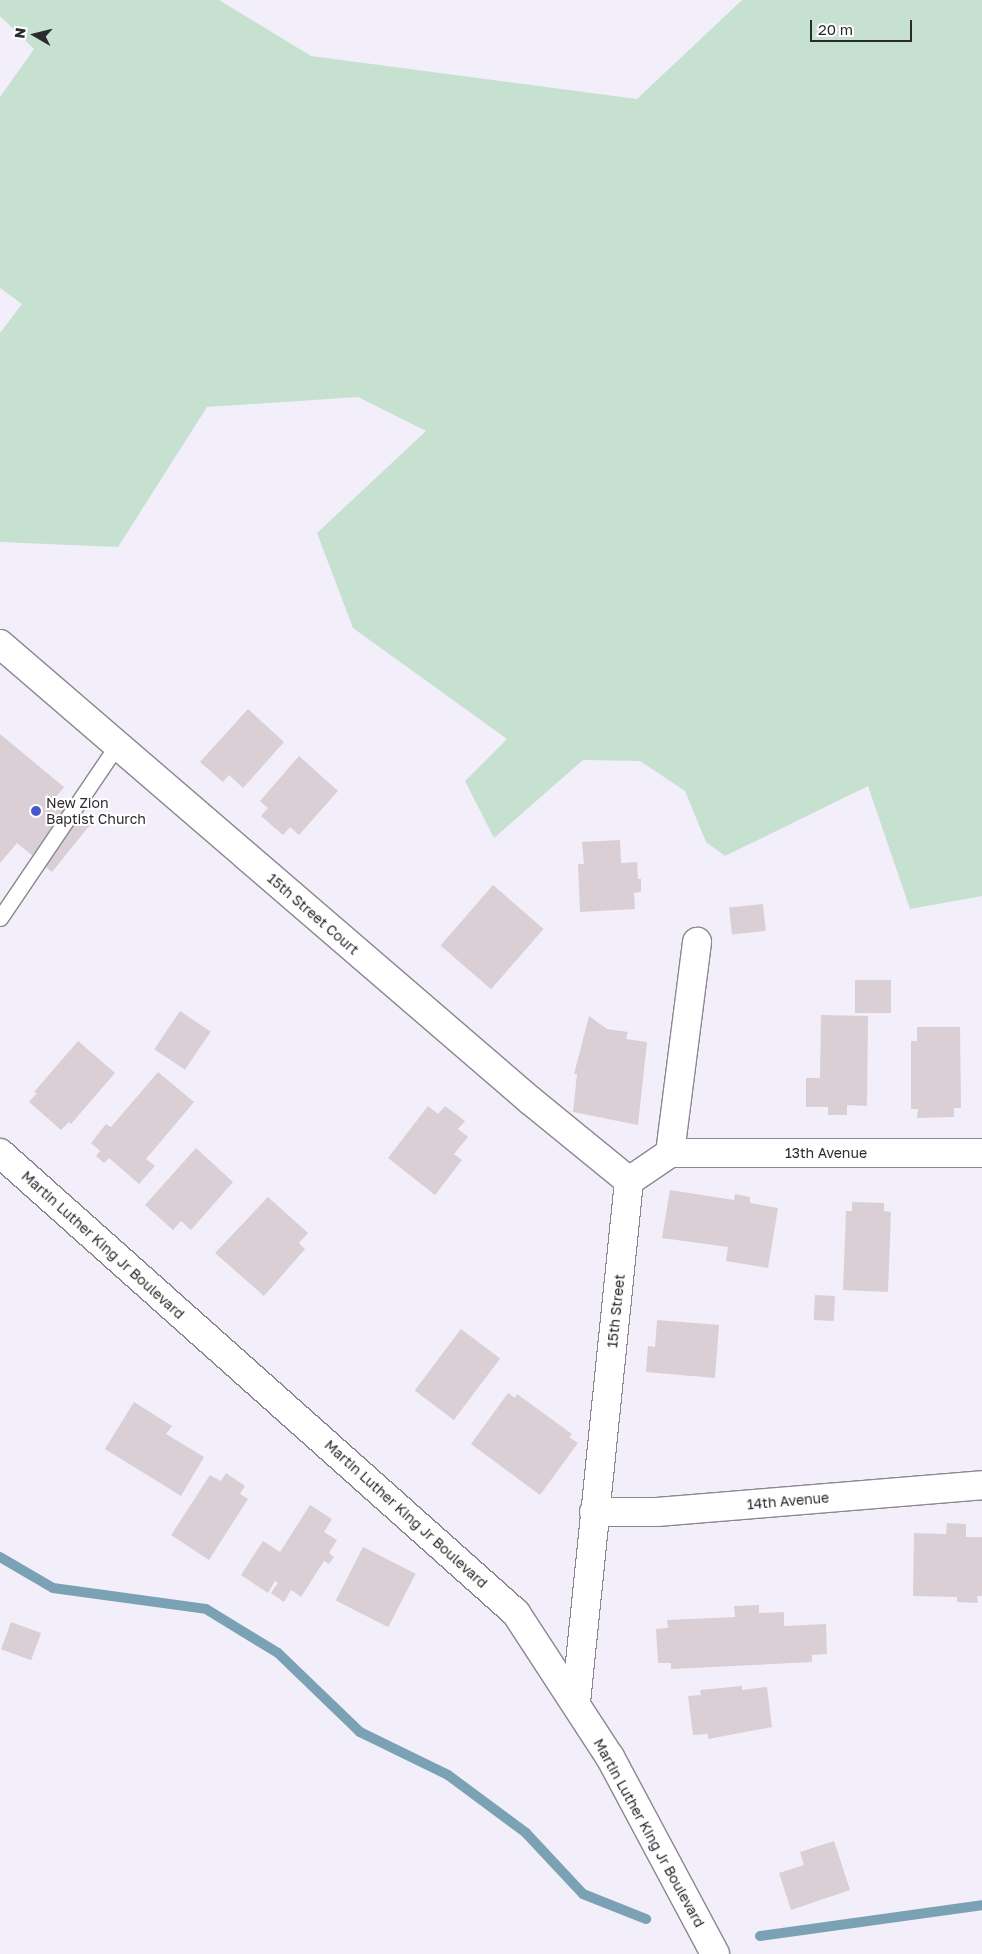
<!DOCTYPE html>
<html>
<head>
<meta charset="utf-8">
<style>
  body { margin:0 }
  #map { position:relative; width:982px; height:1954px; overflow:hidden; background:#f2effa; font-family:"Golos Text",sans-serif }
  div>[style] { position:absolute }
  .green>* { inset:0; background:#c6e1d0 }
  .stream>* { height:10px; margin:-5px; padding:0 5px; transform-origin:5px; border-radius:5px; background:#7ba2b4 }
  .building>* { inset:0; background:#dacfd4; transform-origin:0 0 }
  .roads { filter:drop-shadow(1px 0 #8a8790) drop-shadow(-1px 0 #8a8790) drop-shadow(0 1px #8a8790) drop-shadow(0 -1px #8a8790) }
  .service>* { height:15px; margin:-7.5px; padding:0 7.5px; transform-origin:7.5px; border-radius:7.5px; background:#fff }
  .minor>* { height:28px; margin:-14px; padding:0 14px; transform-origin:14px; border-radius:14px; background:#fff }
  .secondary>* { height:28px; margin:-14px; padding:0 14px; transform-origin:14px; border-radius:14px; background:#fff }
  .dots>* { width:14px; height:14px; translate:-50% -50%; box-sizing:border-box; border:2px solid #fff; border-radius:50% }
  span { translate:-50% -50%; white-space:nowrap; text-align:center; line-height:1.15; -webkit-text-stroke:4px #fff; paint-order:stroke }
  .poi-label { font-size:14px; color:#2b2a2e }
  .left { translate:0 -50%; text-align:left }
  .street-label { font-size:14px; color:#2b2a2e }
  .north { position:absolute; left:10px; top:10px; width:50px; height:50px; -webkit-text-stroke:4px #fff; paint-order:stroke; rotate:278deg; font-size:14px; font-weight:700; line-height:20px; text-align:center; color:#2b2a2e }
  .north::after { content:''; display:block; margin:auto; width:18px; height:22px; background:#2b2a2e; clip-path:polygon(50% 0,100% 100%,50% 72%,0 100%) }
  .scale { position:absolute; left:810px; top:20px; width:102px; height:22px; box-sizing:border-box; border:2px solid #2b2a2e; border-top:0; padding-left:6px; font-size:15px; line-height:18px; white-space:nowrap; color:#2b2a2e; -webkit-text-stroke:4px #fff; paint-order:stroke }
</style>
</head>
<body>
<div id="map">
  <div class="green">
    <i style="clip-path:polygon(0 0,219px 0,311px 56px,637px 99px,742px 0,982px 0,982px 896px,910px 909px,868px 786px,725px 856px,706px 842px,685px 791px,640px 761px,583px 760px,494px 838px,465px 781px,507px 739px,353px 628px,317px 533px,426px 431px,358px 397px,207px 407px,118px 547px,0 542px,0 333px,22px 304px,0 288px,0 97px,34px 49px,0 16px)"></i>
  </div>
  <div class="stream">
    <i style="left:0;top:1557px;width:61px;rotate:30.3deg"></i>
    <i style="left:53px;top:1588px;width:154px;rotate:7.8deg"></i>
    <i style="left:206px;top:1609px;width:84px;rotate:31.4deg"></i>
    <i style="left:278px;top:1653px;width:114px;rotate:43.9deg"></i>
    <i style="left:360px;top:1732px;width:98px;rotate:26deg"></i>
    <i style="left:448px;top:1775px;width:97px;rotate:36.6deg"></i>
    <i style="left:526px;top:1833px;width:83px;rotate:46.9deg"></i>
    <i style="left:583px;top:1894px;width:68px;rotate:21.6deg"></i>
    <i style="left:760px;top:1936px;width:224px;rotate:-7.9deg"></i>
  </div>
  <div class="building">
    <i style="clip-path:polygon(248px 709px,284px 742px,243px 788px,229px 775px,223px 782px,200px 762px)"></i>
    <i style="clip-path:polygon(0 734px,64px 787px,56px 797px,90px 825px,52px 872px,17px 843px,0 863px)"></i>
    <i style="clip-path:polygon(299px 756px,338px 791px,299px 835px,290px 827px,283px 835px,261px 816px,268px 808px,260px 801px)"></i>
    <i style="clip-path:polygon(620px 840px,621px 863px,637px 862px,638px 879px,641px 879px,641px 892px,634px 893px,635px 909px,580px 912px,578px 864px,584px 864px,582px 842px)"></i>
    <i style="left:493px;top:885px;width:67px;height:80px;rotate:41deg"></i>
    <i style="left:763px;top:904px;width:27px;height:34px;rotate:84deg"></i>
    <i style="left:891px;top:980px;width:33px;height:36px;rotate:90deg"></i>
    <i style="left:180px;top:1011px;width:37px;height:46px;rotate:34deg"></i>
    <i style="clip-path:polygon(821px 1015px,868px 1016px,867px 1106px,847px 1105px,847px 1115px,828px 1115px,828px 1107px,806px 1107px,806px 1078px,820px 1078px)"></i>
    <i style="clip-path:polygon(589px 1016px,607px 1029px,628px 1032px,626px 1039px,647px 1042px,638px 1125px,573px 1112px,577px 1074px,574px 1074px)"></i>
    <i style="clip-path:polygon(917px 1027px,960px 1027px,961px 1108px,954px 1108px,954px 1117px,917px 1118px,918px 1109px,911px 1109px,911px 1041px,917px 1041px)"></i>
    <i style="clip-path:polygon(78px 1041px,115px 1073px,71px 1124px,69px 1122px,61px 1130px,29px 1102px,37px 1093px,34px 1092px)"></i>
    <i style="clip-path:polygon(158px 1072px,194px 1102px,146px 1159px,155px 1166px,139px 1184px,109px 1158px,104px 1163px,96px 1156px,100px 1151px,91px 1143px,106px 1124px,111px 1127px)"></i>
    <i style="clip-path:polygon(428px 1106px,438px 1114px,445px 1106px,465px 1121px,458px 1129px,468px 1137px,454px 1154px,462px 1160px,435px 1195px,388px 1158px)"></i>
    <i style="clip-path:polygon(196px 1148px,233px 1182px,191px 1230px,181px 1221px,173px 1230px,145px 1205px)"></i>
    <i style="clip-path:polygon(670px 1190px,734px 1200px,735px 1194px,750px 1197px,750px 1203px,778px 1208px,768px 1268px,726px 1261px,728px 1247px,662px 1238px)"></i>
    <i style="clip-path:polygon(268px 1197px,308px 1233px,299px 1243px,305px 1249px,264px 1296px,215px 1253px)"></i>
    <i style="clip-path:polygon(852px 1202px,884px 1203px,884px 1211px,891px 1212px,888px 1292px,843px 1290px,846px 1211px,852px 1211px)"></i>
    <i style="left:815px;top:1295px;width:20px;height:25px;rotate:3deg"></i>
    <i style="clip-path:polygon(657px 1320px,719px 1325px,715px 1378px,646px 1372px,648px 1346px,655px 1347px)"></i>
    <i style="left:461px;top:1329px;width:49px;height:77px;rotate:37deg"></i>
    <i style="clip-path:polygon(508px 1393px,515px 1398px,517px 1394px,572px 1434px,569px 1437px,578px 1443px,540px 1495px,471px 1444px)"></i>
    <i style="clip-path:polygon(134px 1402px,172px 1426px,166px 1434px,204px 1457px,181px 1496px,105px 1449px)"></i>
    <i style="clip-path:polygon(226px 1473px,245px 1486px,240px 1494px,248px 1499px,209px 1560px,171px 1535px,210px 1475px,221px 1481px)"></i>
    <i style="clip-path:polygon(310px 1505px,332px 1519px,324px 1532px,337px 1540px,329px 1553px,334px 1557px,329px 1564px,324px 1561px,301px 1597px,291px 1590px,284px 1602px,271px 1593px,278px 1583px,275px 1581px,268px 1593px,241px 1575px,263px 1541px,280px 1552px)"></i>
    <i style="clip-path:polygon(947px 1523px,966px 1524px,966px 1537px,982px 1537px,982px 1596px,977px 1596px,978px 1603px,957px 1602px,957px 1597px,913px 1596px,914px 1533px,946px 1534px)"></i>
    <i style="left:363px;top:1547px;width:59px;height:60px;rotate:27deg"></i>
    <i style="clip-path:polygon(759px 1605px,759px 1613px,784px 1612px,784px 1626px,826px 1624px,827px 1654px,812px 1655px,812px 1662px,671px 1669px,671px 1663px,658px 1663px,656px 1629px,668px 1628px,667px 1620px,735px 1617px,734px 1606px)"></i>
    <i style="left:11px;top:1622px;width:32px;height:29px;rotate:20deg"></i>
    <i style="clip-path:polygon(742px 1686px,742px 1690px,767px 1687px,772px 1727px,708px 1739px,708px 1734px,693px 1735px,688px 1696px,701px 1695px,700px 1690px)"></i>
    <i style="clip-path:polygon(834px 1841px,850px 1890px,791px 1910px,779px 1873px,804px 1865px,800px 1852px)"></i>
  </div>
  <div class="roads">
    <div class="service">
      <i style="left:0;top:918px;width:209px;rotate:-55.9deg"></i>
    </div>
    <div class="minor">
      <i style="left:0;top:644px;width:701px;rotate:40.72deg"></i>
      <i style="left:531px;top:1101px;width:127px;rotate:39.2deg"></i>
      <i style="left:670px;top:1153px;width:312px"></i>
      <i style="left:594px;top:1512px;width:63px"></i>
      <i style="left:657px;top:1512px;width:326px;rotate:-4.7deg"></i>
      <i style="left:576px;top:1702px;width:524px;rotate:-84.19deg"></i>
      <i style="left:629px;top:1181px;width:50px;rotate:-34.3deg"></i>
      <i style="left:670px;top:1153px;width:213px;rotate:-82.7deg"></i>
    </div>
    <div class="secondary">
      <i style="left:0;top:1153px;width:691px;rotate:41.72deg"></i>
      <i style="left:516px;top:1613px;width:172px;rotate:56.9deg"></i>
      <i style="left:610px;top:1757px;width:223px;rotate:61.9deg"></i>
    </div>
  </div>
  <div class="dots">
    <i style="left:36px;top:811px;background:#4957cc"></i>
  </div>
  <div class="poi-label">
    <span class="left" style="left:46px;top:811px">New Zion<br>Baptist Church</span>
  </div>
  <div class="street-label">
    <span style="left:313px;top:914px;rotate:41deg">15th Street Court</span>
    <span style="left:826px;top:1153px">13th Avenue</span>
    <span style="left:103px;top:1245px;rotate:42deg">Martin Luther King Jr Boulevard</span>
    <span style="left:616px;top:1311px;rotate:-84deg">15th Street</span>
    <span style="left:788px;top:1501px;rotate:-5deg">14th Avenue</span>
    <span style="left:406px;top:1514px;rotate:42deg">Martin Luther King Jr Boulevard</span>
    <span style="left:649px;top:1833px;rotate:61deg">Martin Luther King Jr Boulevard</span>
  </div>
  <div class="north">N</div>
  <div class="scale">20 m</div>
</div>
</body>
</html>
